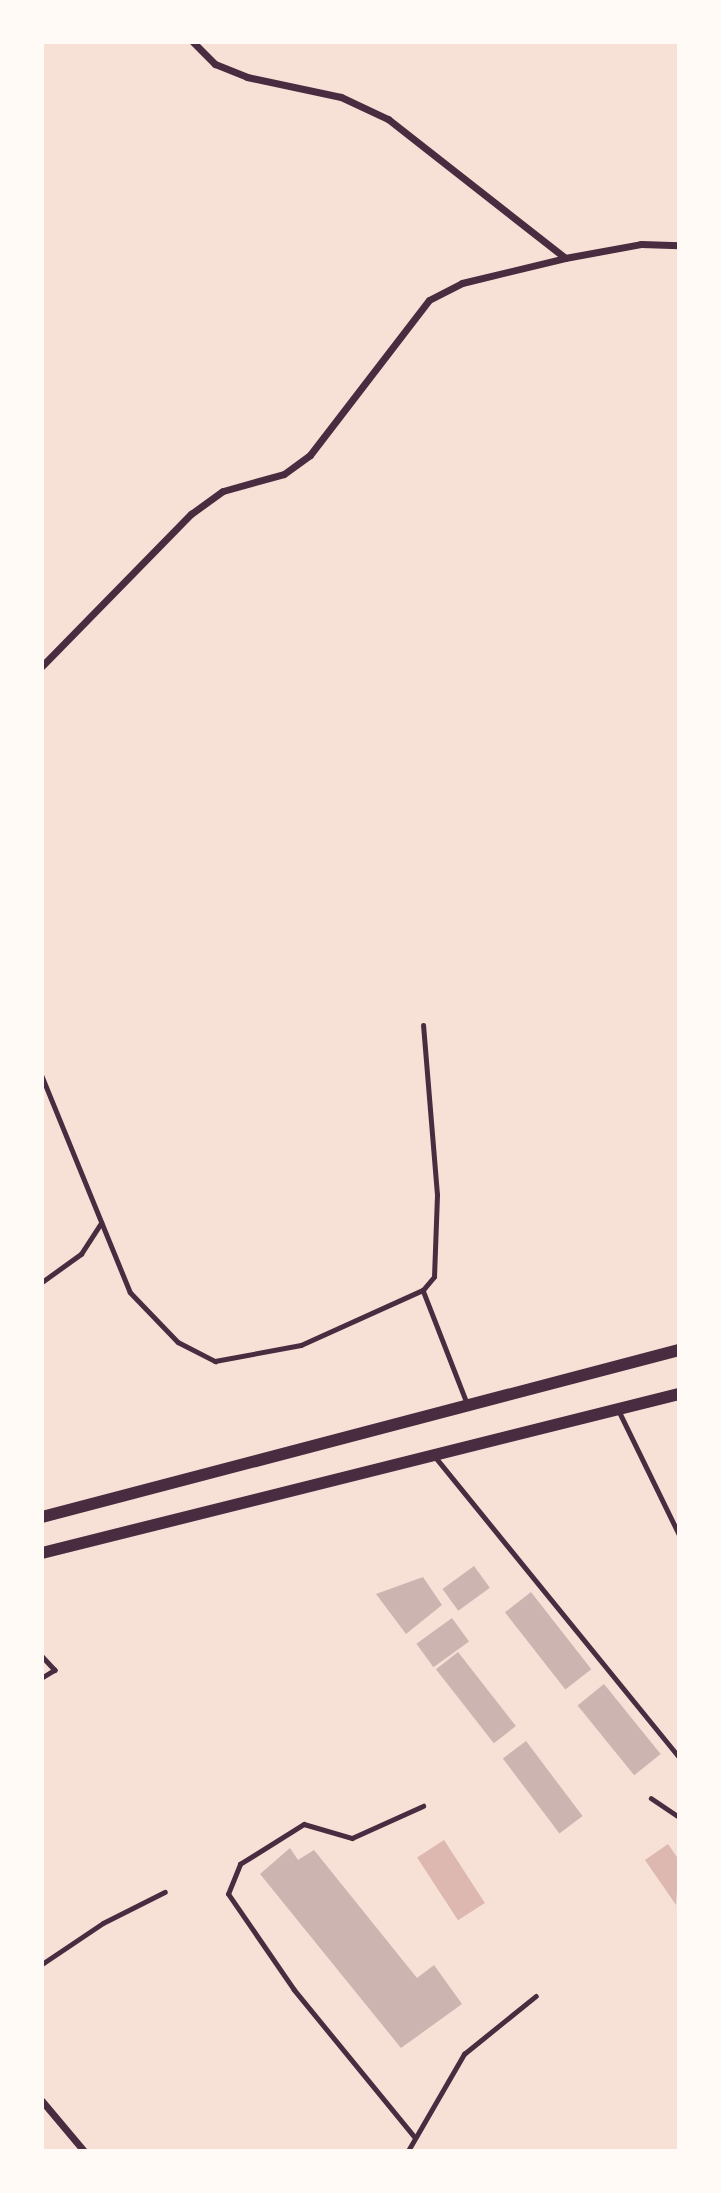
<!DOCTYPE html>
<html>
<head>
<meta charset="utf-8">
<style>
  body { margin:0 }
  #map { position:relative; width:721px; height:2193px; overflow:hidden; background:#f7e1d7; font-family:Rubik,sans-serif }
  div>[style] { position:absolute }
  .water>* { inset:0; background:#dcb8b0; transform-origin:0 0 }
  .building>* { inset:0; background:#ccb4b1; transform-origin:0 0 }
  .service>* { height:4.5px; margin:-2.25px; padding:0 2.25px; transform-origin:2.25px; border-radius:2.25px; background:#4a2c40 }
  .minor>* { height:7px; margin:-3.5px; padding:0 3.5px; transform-origin:3.5px; border-radius:3.5px; background:#4a2c40 }
  .secondary>* { height:12px; margin:-6px; padding:0 6px; transform-origin:6px; border-radius:6px; background:#4a2c40 }
  span { translate:-50% -50%; white-space:nowrap; text-align:center; line-height:1.15; -webkit-text-stroke:7px #fffaf5; paint-order:stroke }
  .frame { position:absolute; inset:0; border:44px solid #fffaf5; pointer-events:none }
</style>
</head>
<body>
<div id="map">
  <div class="water">
    <i style="left:444px;top:1840px;width:75px;height:32px;rotate:57deg"></i>
    <i style="clip-path:polygon(668px 1844px,679px 1860px,676px 1905px,645px 1860px)"></i>
  </div>
  <div class="building">
    <i style="left:474px;top:1566px;width:27px;height:39px;rotate:54deg"></i>
    <i style="clip-path:polygon(423px 1577px,442px 1605px,406px 1634px,376px 1594px)"></i>
    <i style="left:531px;top:1592px;width:98px;height:33px;rotate:52deg"></i>
    <i style="left:452px;top:1618px;width:29px;height:44px;rotate:54deg"></i>
    <i style="left:458px;top:1652px;width:94px;height:28px;rotate:52deg"></i>
    <i style="left:604px;top:1684px;width:90px;height:34px;rotate:51deg"></i>
    <i style="left:526px;top:1741px;width:94px;height:29px;rotate:53deg"></i>
    <i style="clip-path:polygon(290px 1848px,298px 1860px,314px 1850px,417px 1978px,434px 1965px,462px 2004px,401px 2048px,260px 1874px)"></i>
  </div>
  <div class="service">
    <i style="left:42px;top:1076px;width:233px;rotate:67.8deg"></i>
    <i style="left:130px;top:1292px;width:69px;rotate:46.2deg"></i>
    <i style="left:178px;top:1342px;width:42px;rotate:27.2deg"></i>
    <i style="left:215px;top:1361px;width:87px;rotate:-10.5deg"></i>
    <i style="left:301px;top:1345px;width:134px;rotate:-24.3deg"></i>
    <i style="left:423px;top:1290px;width:17px;rotate:-50deg"></i>
    <i style="left:434px;top:1277px;width:82px;rotate:-87.9deg"></i>
    <i style="left:437px;top:1195px;width:170px;rotate:-94.7deg"></i>
    <i style="left:42px;top:1282px;width:48px;rotate:-35.7deg"></i>
    <i style="left:81px;top:1254px;width:37px;rotate:-57deg"></i>
    <i style="left:423px;top:1290px;width:121px;rotate:68.7deg"></i>
    <i style="left:619px;top:1411px;width:137px;rotate:64deg"></i>
    <i style="left:437px;top:1459px;width:384px;rotate:50.9deg"></i>
    <i style="left:42px;top:1656px;width:19px;rotate:47deg"></i>
    <i style="left:55px;top:1670px;width:15px;rotate:148deg"></i>
    <i style="left:651px;top:1798px;width:34px;rotate:34deg"></i>
    <i style="left:42px;top:1964px;width:73px;rotate:-33.9deg"></i>
    <i style="left:103px;top:1923px;width:69px;rotate:-26.6deg"></i>
    <i style="left:415px;top:2138px;width:191px;rotate:-129.3deg"></i>
    <i style="left:294px;top:1990px;width:116px;rotate:-124.5deg"></i>
    <i style="left:228px;top:1894px;width:32px;rotate:-68deg"></i>
    <i style="left:240px;top:1864px;width:75px;rotate:-32deg"></i>
    <i style="left:304px;top:1824px;width:50px;rotate:16.3deg"></i>
    <i style="left:352px;top:1838px;width:78px;rotate:-24.3deg"></i>
    <i style="left:408px;top:2151px;width:112px;rotate:-60deg"></i>
    <i style="left:464px;top:2054px;width:92px;rotate:-38.9deg"></i>
  </div>
  <div class="minor">
    <i style="left:193px;top:42px;width:31px;rotate:45deg"></i>
    <i style="left:215px;top:64px;width:35px;rotate:22deg"></i>
    <i style="left:247px;top:77px;width:96px;rotate:12deg"></i>
    <i style="left:341px;top:97px;width:52px;rotate:25.1deg"></i>
    <i style="left:388px;top:119px;width:225px;rotate:38.1deg"></i>
    <i style="left:42px;top:666px;width:213px;rotate:-45.6deg"></i>
    <i style="left:191px;top:514px;width:39px;rotate:-36deg"></i>
    <i style="left:223px;top:491px;width:63px;rotate:-15.6deg"></i>
    <i style="left:284px;top:474px;width:32px;rotate:-36deg"></i>
    <i style="left:310px;top:455px;width:195px;rotate:-52.5deg"></i>
    <i style="left:429px;top:300px;width:37px;rotate:-27deg"></i>
    <i style="left:462px;top:283px;width:106px;rotate:-13.6deg"></i>
    <i style="left:565px;top:258px;width:77px;rotate:-10.4deg"></i>
    <i style="left:641px;top:244px;width:38px;rotate:2deg"></i>
    <i style="left:42px;top:2101px;width:65px;rotate:50deg"></i>
  </div>
  <div class="secondary">
    <i style="left:42px;top:1517px;width:659px;rotate:-14.69deg"></i>
    <i style="left:42px;top:1553px;width:657px;rotate:-14.02deg"></i>
  </div>
  <div class="frame"></div>
</div>
</body>
</html>
